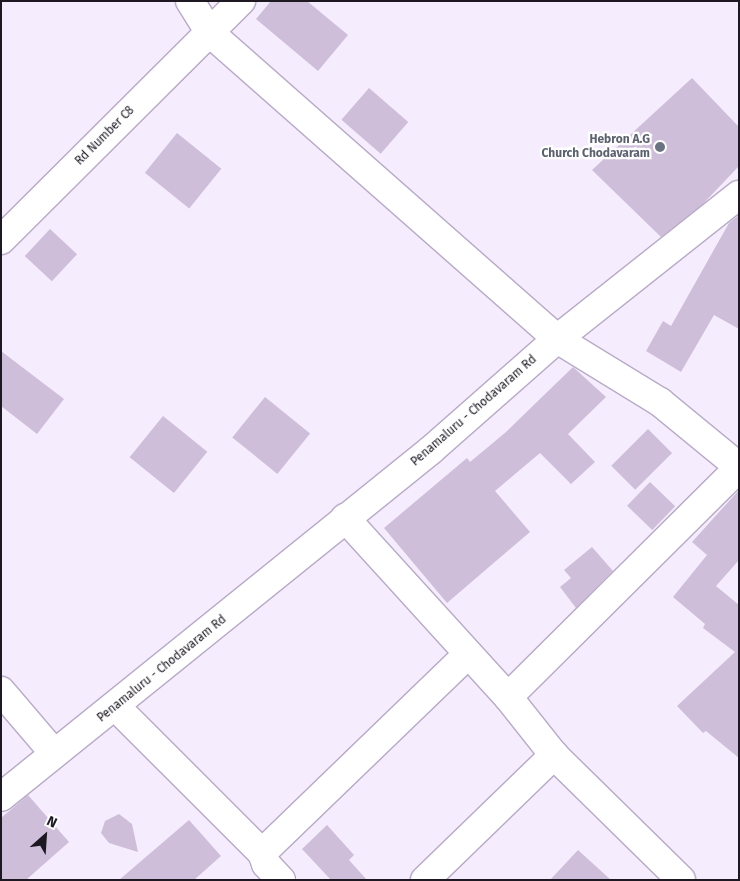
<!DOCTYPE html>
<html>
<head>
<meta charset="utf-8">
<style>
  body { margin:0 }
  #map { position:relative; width:740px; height:881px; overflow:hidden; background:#f5ecfe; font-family:"Fira Sans",sans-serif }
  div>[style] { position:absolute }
  .building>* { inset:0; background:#cfbed9; transform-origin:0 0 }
  .roads { filter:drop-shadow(1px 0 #b8aac6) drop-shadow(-1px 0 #b8aac6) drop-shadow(0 1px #b8aac6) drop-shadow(0 -1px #b8aac6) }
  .minor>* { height:28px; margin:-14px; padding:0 14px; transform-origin:14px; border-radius:14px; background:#fff }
  .dots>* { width:14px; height:14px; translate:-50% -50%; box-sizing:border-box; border:2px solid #fefefe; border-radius:50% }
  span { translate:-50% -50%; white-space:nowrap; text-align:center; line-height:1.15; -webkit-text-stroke:4.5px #fefefe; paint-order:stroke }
  .street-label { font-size:12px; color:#1d1822 }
  .worship-label { font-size:12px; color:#5b616d; font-weight:700 }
  .right { translate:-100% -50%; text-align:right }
  .frame { position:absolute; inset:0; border:2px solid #1d1822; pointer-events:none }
  .north { position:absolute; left:20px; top:811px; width:50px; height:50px; -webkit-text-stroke:4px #fefefe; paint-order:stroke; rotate:26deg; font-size:14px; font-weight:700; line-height:20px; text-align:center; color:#1d1822 }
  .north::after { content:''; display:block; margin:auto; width:18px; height:22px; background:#1d1822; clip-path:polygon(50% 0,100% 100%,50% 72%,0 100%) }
</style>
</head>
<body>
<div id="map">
  <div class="building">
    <i style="clip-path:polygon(271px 1px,307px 1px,348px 35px,318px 71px,256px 19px)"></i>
    <i style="clip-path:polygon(692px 78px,739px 127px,739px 166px,702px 205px,661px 237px,592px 170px)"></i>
    <i style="left:369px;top:88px;width:52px;height:42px;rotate:41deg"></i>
    <i style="left:177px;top:133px;width:57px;height:51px;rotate:39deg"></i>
    <i style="clip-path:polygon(739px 215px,739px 329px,714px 315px,681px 372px,646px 351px,663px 321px,671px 326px,729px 223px)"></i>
    <i style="left:50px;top:229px;width:37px;height:37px;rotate:43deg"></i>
    <i style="clip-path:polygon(1px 351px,64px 399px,37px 434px,1px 406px)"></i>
    <i style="clip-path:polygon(573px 367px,606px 397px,568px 434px,595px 462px,571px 484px,540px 453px,495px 491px,530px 532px,447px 603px,384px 528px,467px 458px,470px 462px,506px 432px)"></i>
    <i style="left:265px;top:397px;width:58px;height:52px;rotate:39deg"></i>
    <i style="left:163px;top:416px;width:57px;height:53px;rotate:39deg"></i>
    <i style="left:648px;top:429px;width:34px;height:52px;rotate:45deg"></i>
    <i style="left:650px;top:482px;width:35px;height:33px;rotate:44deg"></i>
    <i style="clip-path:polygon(739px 490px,739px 560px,716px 586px,739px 605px,739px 758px,706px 731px,703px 733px,677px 706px,735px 652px,703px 628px,705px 624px,673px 597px,707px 555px,692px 542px)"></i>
    <i style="clip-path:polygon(592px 547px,613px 571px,576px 608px,560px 587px,571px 578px,564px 570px)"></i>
    <i style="clip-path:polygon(28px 795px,69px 842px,26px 880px,1px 880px,1px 818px)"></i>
    <i style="clip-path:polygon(119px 814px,132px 824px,138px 852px,109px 843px,101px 833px,105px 821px)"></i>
    <i style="clip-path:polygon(189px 820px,221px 856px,194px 880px,119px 880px)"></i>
    <i style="clip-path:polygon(327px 825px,354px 855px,349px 860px,367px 880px,331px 880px,302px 849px)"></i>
    <i style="clip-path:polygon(578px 850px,611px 880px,550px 880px)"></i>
  </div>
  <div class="roads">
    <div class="minor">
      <i style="left:190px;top:1px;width:36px;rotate:58deg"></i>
      <i style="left:209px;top:32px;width:464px;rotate:41.4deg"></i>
      <i style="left:557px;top:339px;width:121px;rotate:31.5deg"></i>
      <i style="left:660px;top:402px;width:102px;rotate:39.4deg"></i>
      <i style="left:1px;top:240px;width:339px;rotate:-44.9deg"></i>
      <i style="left:345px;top:518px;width:242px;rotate:47.7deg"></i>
      <i style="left:508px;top:697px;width:74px;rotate:51.6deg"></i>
      <i style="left:554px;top:755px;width:178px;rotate:44.5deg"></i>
      <i style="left:1px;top:691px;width:82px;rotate:49.5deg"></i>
      <i style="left:508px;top:697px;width:325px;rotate:-44.8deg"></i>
      <i style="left:116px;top:707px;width:206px;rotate:45deg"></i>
      <i style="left:262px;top:853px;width:12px;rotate:70deg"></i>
      <i style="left:266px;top:864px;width:22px;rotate:47deg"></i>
      <i style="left:1px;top:797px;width:553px;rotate:-38.9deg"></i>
      <i style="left:431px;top:450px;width:168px;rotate:-41.4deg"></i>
      <i style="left:557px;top:339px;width:232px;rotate:-38.4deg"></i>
      <i style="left:262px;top:853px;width:286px;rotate:-44deg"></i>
      <i style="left:425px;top:880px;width:180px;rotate:-44.1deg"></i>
    </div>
  </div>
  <div class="dots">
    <i style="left:660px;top:147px;background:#6b7280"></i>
  </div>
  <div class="street-label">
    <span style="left:105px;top:136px;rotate:-45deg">Rd Number C8</span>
    <span style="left:474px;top:411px;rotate:-41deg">Penamaluru - Chodavaram Rd</span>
    <span style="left:162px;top:669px;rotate:-39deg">Penamaluru - Chodavaram Rd</span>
  </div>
  <div class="worship-label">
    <span class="right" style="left:650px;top:147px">Hebron A.G<br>Church Chodavaram</span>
  </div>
  <div class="frame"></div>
  <div class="north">N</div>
</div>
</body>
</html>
